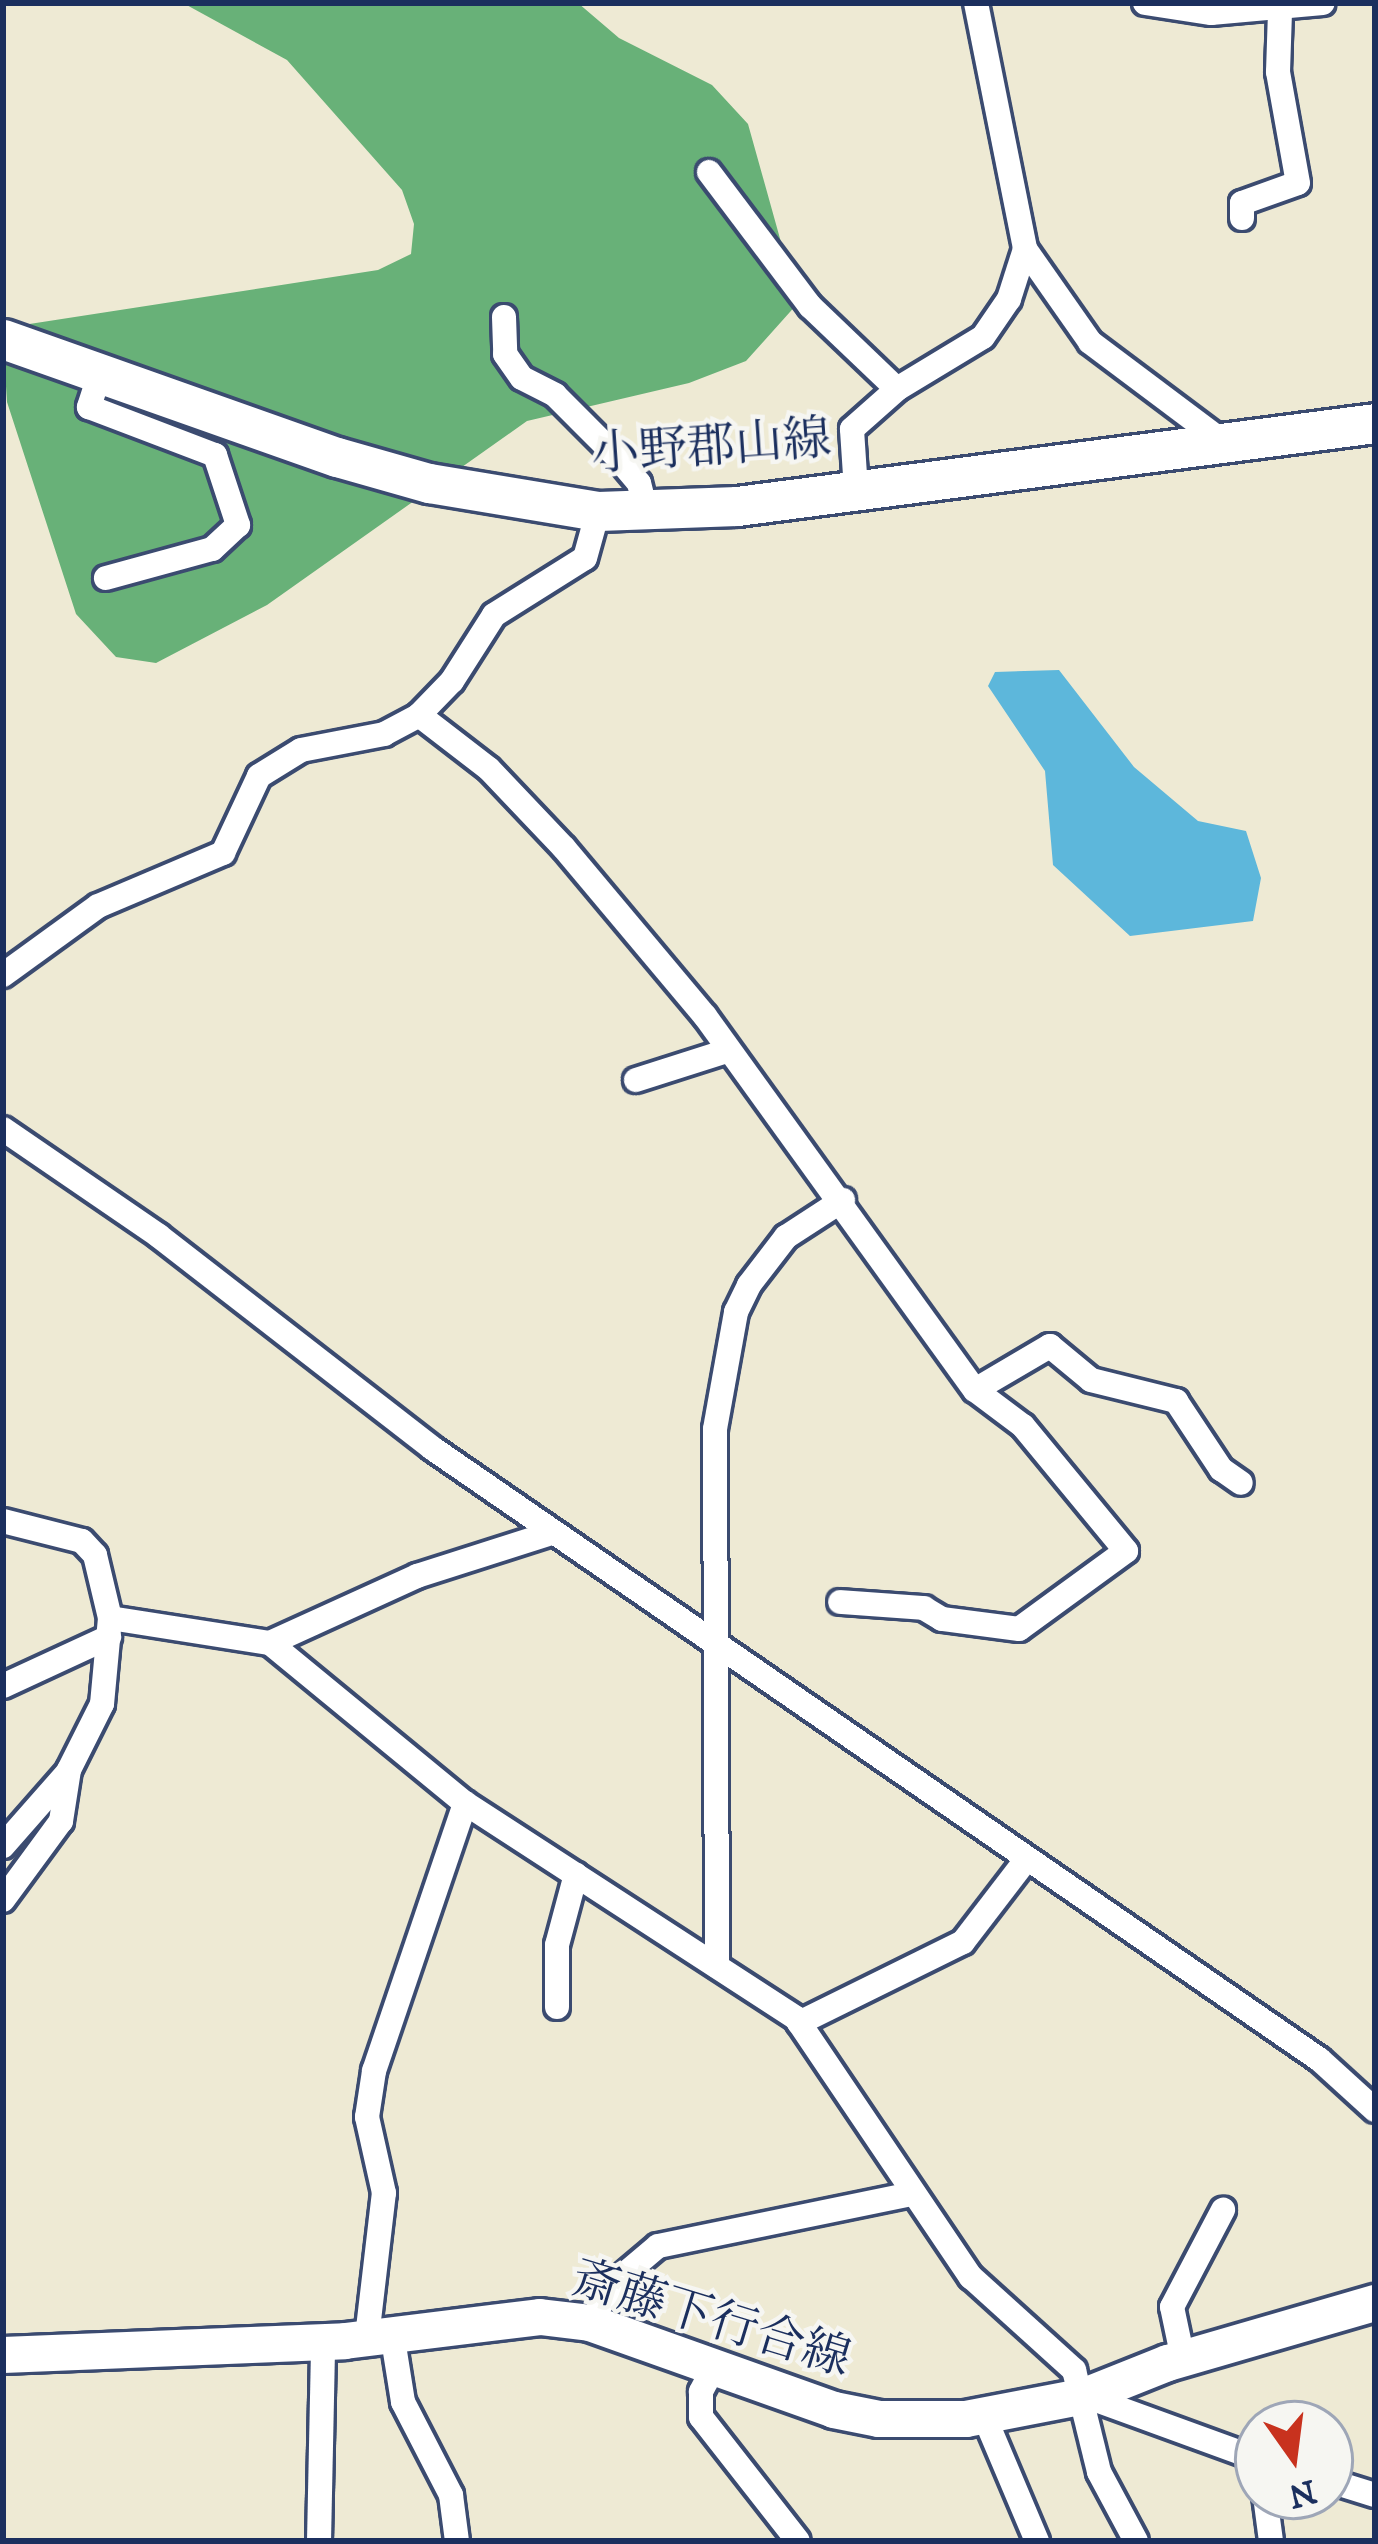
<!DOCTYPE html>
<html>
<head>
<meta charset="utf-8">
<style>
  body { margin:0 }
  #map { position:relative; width:1378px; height:2544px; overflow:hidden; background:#eeead4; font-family:"IM FELL DW Pica","Noto Serif JP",serif }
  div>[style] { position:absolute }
  .forest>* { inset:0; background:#68b178 }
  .water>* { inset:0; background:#5db7db }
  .roads { filter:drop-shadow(3px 0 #3b4b70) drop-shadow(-3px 0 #3b4b70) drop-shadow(0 3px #3b4b70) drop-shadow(0 -3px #3b4b70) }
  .minor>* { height:24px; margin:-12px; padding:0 12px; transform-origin:12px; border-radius:12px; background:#fff }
  .secondary>* { height:36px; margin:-18px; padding:0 18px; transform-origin:18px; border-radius:18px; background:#fff }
  .primary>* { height:39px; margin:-19.5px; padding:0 19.5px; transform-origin:19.5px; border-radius:19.5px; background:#fff }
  span { translate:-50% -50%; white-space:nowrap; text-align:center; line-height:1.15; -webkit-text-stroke:9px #f6f6f2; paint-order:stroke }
  .street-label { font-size:48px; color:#1b2f5e }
  .frame { position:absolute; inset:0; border:6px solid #1b2f5e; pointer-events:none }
  .north { position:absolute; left:1234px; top:2400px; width:120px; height:120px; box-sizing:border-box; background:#f6f6f2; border:3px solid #9ea6b7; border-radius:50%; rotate:166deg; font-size:33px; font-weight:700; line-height:48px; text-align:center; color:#1b2f5e }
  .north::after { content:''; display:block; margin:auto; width:42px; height:54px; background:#c8321e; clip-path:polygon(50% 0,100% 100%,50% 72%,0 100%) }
</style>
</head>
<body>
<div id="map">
  <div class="forest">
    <i style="clip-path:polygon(183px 3px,578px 3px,619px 38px,712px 85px,748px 124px,798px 303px,746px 361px,689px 383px,527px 421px,267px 605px,156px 663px,116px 657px,76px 614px,7px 402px,3px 340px,10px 327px,378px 270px,411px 254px,414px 224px,402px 190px,287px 60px)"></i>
  </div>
  <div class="water">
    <i style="clip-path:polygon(1059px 670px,1134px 767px,1198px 821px,1246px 831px,1261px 878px,1253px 921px,1130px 936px,1053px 865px,1045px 771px,988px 686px,995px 672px)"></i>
  </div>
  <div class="roads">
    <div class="minor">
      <i style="left:976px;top:3px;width:251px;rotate:78.7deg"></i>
      <i style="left:1025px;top:249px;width:113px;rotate:55deg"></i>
      <i style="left:1090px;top:342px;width:166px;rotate:36.9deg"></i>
      <i style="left:1145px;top:3px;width:67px;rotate:8.6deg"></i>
      <i style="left:1211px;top:13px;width:112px;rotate:-5.1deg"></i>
      <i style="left:709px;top:172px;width:168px;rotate:53deg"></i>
      <i style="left:810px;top:306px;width:120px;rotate:43.7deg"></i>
      <i style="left:1242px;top:218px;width:15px;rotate:-90deg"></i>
      <i style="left:1242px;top:203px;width:59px;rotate:-19.7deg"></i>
      <i style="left:1298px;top:183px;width:113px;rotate:-100.2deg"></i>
      <i style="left:1278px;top:72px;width:61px;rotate:-88.1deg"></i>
      <i style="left:504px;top:317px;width:37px;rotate:88deg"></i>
      <i style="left:505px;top:354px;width:29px;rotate:55deg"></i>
      <i style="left:522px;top:378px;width:37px;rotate:27deg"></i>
      <i style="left:555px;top:395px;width:88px;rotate:45deg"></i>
      <i style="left:617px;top:457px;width:34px;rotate:50deg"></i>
      <i style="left:639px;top:483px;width:30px;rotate:76deg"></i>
      <i style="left:100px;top:373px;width:36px;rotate:108deg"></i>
      <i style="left:89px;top:407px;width:135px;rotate:20.9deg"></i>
      <i style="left:215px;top:455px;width:74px;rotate:71.8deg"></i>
      <i style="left:238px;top:525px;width:35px;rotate:137deg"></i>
      <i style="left:212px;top:549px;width:110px;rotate:164.7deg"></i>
      <i style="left:856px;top:490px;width:61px;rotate:-93.8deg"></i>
      <i style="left:852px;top:429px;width:60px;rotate:-41.6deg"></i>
      <i style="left:897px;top:389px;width:100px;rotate:-31.2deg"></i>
      <i style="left:983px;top:337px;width:46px;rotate:-55.6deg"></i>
      <i style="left:1009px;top:299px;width:52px;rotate:-72.3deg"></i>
      <i style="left:419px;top:715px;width:88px;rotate:37.6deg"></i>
      <i style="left:489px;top:769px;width:109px;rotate:46.5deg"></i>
      <i style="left:564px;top:848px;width:219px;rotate:50deg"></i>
      <i style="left:705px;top:1016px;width:461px;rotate:54.2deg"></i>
      <i style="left:975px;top:1390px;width:60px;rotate:36.9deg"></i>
      <i style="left:1023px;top:1426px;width:162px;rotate:50.5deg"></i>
      <i style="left:1126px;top:1551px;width:132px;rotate:143.9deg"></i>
      <i style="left:1019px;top:1629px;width:78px;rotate:-172.6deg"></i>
      <i style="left:942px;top:1619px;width:21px;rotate:-149deg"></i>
      <i style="left:924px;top:1608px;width:84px;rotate:-175.9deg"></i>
      <i style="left:3px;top:975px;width:117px;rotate:-36deg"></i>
      <i style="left:98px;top:906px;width:136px;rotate:-23deg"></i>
      <i style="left:223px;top:853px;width:85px;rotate:-64.9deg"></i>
      <i style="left:259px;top:776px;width:49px;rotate:-31.8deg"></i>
      <i style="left:301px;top:750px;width:85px;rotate:-10.9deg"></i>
      <i style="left:384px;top:734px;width:40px;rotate:-28deg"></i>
      <i style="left:419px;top:715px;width:47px;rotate:-45.9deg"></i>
      <i style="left:452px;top:681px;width:78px;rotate:-57.5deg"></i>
      <i style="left:494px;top:615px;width:107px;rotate:-32.1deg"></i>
      <i style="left:585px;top:558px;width:49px;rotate:-74.5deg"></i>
      <i style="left:636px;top:1080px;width:92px;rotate:-17.7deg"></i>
      <i style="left:3px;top:1129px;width:189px;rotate:34.4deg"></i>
      <i style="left:159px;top:1236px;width:346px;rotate:37.8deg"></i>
      <i style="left:432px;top:1448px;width:1078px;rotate:34.57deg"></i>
      <i style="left:1320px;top:2060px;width:74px;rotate:42.3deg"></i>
      <i style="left:975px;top:1390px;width:87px;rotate:-30.4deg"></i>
      <i style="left:1050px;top:1346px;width:53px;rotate:39.7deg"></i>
      <i style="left:1091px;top:1380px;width:88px;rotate:13.9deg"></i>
      <i style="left:1176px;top:1401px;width:82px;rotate:56.5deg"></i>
      <i style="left:1221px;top:1469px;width:24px;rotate:35deg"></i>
      <i style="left:3px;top:1521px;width:81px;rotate:14.2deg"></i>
      <i style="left:82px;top:1541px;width:19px;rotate:47deg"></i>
      <i style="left:95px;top:1555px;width:65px;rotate:76.6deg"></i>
      <i style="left:110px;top:1618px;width:86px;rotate:95.3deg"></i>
      <i style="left:102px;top:1704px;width:74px;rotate:116.6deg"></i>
      <i style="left:69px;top:1770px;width:52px;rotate:98.9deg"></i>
      <i style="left:61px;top:1821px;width:98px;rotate:126.3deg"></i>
      <i style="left:110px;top:1618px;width:162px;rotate:8.9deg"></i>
      <i style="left:270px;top:1643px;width:252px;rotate:39.4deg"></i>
      <i style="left:465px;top:1803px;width:395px;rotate:33deg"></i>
      <i style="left:796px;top:2018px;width:313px;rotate:56deg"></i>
      <i style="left:971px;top:2277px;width:139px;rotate:42.1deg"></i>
      <i style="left:1074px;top:2370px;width:105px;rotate:76.2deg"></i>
      <i style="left:1099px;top:2472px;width:78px;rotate:61.8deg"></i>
      <i style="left:270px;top:1643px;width:162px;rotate:-24.5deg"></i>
      <i style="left:417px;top:1576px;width:142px;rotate:-17.7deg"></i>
      <i style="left:3px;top:1686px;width:117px;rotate:-24.8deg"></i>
      <i style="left:3px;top:1846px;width:98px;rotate:-48.7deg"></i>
      <i style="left:717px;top:1966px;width:537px;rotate:-90.21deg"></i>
      <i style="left:715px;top:1429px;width:119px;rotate:-79.8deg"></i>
      <i style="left:736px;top:1312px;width:30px;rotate:-64deg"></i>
      <i style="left:749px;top:1285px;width:61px;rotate:-52.4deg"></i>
      <i style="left:786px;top:1237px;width:68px;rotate:-33deg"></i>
      <i style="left:557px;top:2007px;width:62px;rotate:-90deg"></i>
      <i style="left:557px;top:1945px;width:73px;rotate:-75deg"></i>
      <i style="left:799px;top:2023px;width:183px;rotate:-26.3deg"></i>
      <i style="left:963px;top:1942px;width:103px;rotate:-52.5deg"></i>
      <i style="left:590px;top:2323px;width:45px;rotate:-59.5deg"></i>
      <i style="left:613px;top:2284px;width:59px;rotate:-40.2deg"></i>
      <i style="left:658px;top:2246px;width:258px;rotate:-11.6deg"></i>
      <i style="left:392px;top:2333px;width:70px;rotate:80.9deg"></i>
      <i style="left:403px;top:2402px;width:105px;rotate:62.7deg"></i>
      <i style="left:451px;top:2495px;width:46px;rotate:82.6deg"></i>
      <i style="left:367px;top:2337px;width:145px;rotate:-83.3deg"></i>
      <i style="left:384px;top:2193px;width:78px;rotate:-102.6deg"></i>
      <i style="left:367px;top:2117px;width:47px;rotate:-81.3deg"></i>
      <i style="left:374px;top:2071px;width:283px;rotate:-71.2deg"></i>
      <i style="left:1183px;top:2359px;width:53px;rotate:-101.9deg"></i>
      <i style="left:1172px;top:2307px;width:110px;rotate:-62.3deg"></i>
      <i style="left:713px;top:2369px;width:26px;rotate:118deg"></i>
      <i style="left:701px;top:2392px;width:25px;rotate:90deg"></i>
      <i style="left:701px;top:2417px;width:157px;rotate:52deg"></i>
      <i style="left:1085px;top:2396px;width:184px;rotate:20deg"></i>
      <i style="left:985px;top:2418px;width:134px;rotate:67.1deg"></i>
      <i style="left:1330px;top:2481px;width:47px;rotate:17.3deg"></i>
      <i style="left:1265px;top:2496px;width:45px;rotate:82.4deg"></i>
      <i style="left:319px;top:2541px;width:199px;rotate:-88.8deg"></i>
    </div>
    <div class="secondary">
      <i style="left:3px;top:2355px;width:342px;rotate:-2.3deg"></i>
      <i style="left:345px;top:2341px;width:196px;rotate:-7deg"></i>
      <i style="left:540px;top:2317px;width:50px;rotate:6.8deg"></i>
      <i style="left:590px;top:2323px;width:259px;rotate:19.6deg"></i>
      <i style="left:834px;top:2410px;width:46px;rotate:11.3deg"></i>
      <i style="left:879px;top:2419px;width:87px"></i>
      <i style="left:966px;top:2419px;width:121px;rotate:-10.9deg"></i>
      <i style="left:1085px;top:2396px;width:89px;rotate:-21.7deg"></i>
      <i style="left:1168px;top:2363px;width:216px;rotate:-16.2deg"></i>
    </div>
    <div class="primary">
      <i style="left:3px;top:339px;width:354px;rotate:19.5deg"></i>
      <i style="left:337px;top:457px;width:96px;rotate:15.8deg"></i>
      <i style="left:429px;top:483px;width:171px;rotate:9.4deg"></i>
      <i style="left:598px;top:511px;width:139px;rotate:-2.1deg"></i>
      <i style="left:737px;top:506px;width:643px;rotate:-7.41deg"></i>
    </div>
  </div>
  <div class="street-label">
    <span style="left:711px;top:448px;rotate:-4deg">小野郡山線</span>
    <span style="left:711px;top:2320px;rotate:17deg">斎藤下行合線</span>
  </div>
  <div class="frame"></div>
  <div class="north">N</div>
</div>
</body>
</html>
